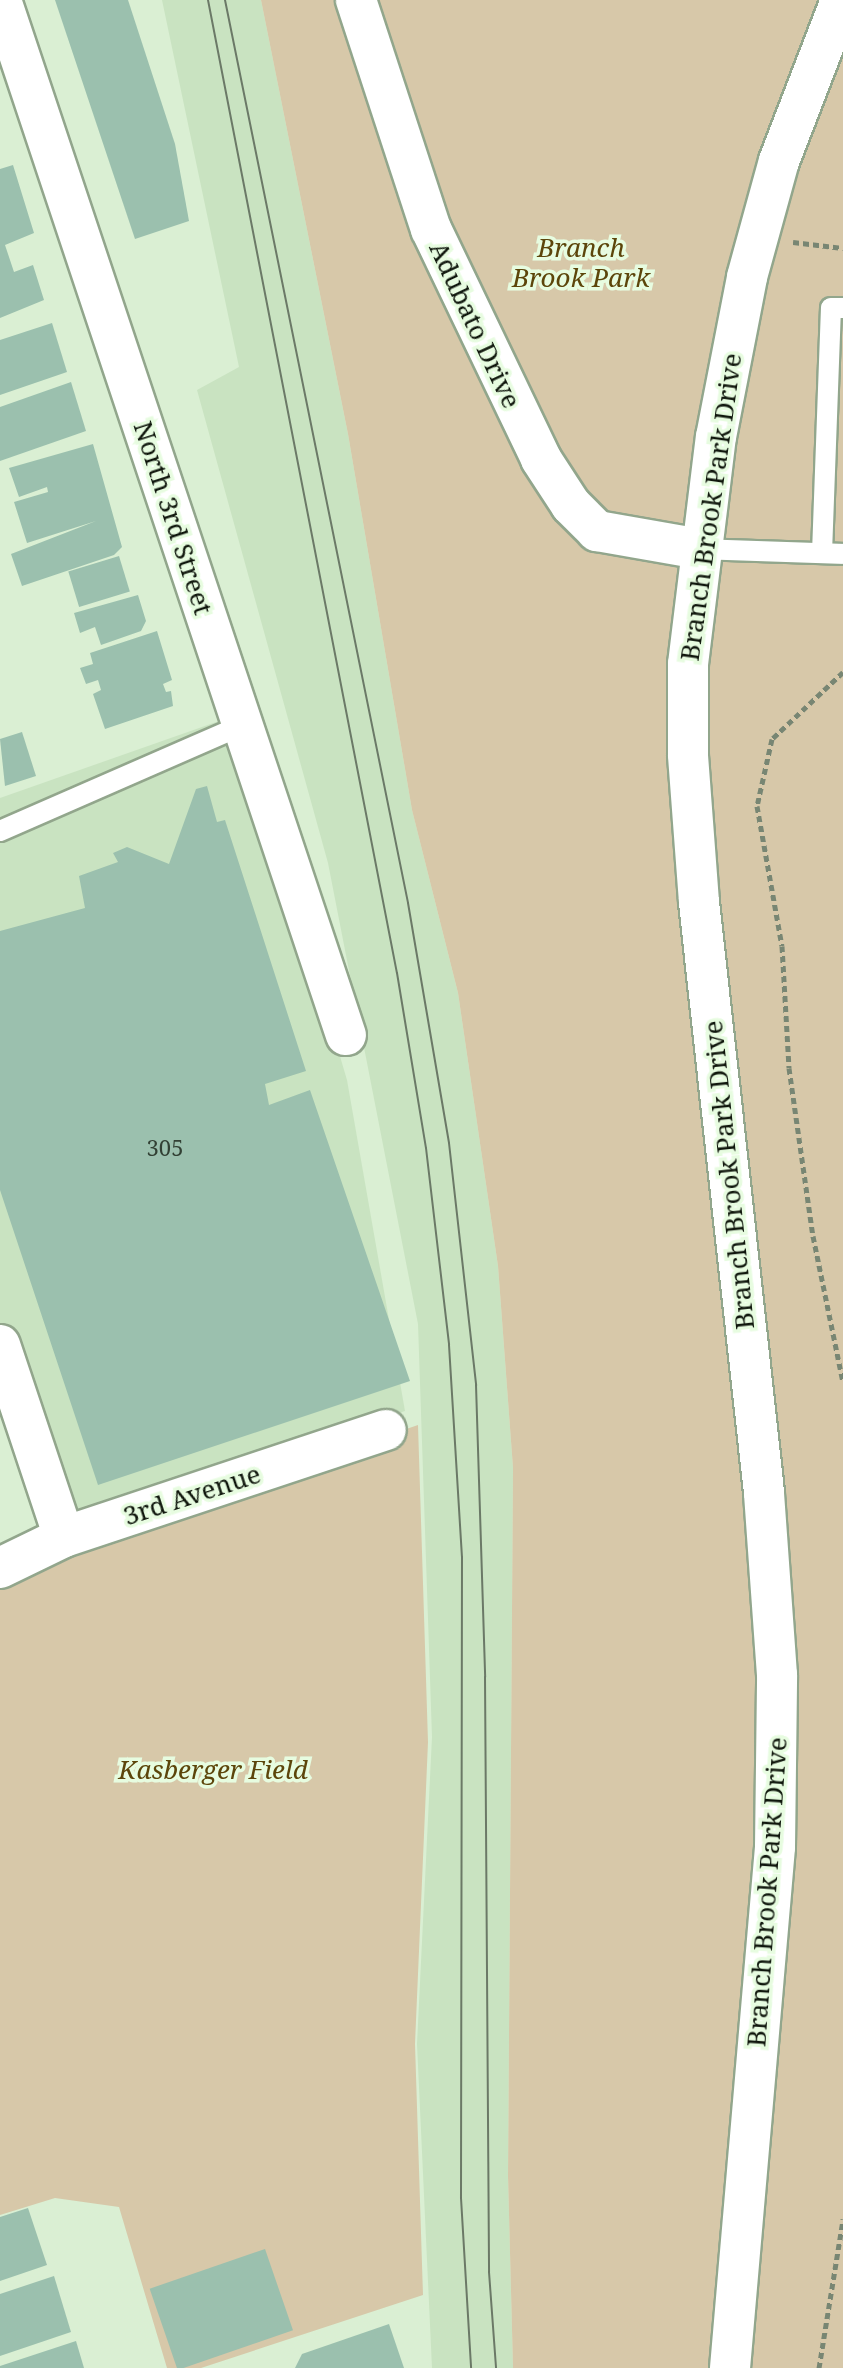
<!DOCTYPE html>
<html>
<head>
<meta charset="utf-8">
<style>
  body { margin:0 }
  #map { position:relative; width:843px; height:2368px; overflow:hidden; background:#daefd3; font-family:"Noto Serif",serif }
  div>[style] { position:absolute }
  .built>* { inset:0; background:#c9e3c1 }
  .green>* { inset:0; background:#d7c8a9 }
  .building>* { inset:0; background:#9bc0ae; transform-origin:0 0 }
  .path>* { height:5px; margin-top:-2.5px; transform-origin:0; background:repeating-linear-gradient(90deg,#788673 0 6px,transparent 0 10px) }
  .roads { filter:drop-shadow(2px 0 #92a68c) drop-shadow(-2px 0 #92a68c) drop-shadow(0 2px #92a68c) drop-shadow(0 -2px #92a68c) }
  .service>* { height:20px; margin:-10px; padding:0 10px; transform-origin:10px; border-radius:10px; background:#fff }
  .minor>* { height:40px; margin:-20px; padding:0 20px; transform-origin:20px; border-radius:20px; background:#fff }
  .tram>* { height:2px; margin:-1px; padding:0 1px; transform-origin:1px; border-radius:1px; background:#6b7967 }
  span { translate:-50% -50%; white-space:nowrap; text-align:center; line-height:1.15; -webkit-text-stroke:7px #e7fce0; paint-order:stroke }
  .number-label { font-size:22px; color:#324034 }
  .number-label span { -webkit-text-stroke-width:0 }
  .park-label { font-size:26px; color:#5c450a; font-style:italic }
  .street-label { font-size:26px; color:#0f160c }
</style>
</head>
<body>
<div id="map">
  <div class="built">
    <i style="clip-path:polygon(162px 0,261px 0,348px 434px,412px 810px,458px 993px,498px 1266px,513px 1468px,508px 2176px,513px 2368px,432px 2368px,417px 2044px,432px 1737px,418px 1324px,328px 863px,197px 390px,239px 367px)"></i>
    <i style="clip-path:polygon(239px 714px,347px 1080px,405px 1411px,60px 1525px,0 1333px,0 798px)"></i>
  </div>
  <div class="green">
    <i style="clip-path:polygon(261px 0,843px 0,843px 2368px,513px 2368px,508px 2176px,513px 1468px,498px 1266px,458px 993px,412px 810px,348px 434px)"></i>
    <i style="clip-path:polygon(418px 1425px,428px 1742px,415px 2044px,423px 2295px,201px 2368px,167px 2368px,119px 2207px,55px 2198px,0 2215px,0 1581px,91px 1537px)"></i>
  </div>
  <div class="building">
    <i style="clip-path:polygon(55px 0,128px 0,175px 144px,189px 221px,135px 239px)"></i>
    <i style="clip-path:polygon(13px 165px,34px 233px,5px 245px,14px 272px,33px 265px,44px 300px,0 318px,0 169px)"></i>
    <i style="clip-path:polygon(52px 323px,67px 372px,0 395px,0 340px)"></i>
    <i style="clip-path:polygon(71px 382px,86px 431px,0 461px,0 407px)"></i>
    <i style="clip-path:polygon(93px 444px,122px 547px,114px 555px,22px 586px,11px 554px,96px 521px,27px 543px,14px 502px,48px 492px,47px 487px,19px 497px,9px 468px)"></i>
    <i style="left:119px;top:556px;width:37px;height:53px;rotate:73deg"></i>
    <i style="clip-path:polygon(138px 595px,146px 621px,141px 631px,101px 645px,95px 627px,80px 633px,74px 613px)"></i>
    <i style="clip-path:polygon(157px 631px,172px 680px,163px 684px,166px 692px,171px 691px,173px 706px,105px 729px,93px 694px,101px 690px,98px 680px,86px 684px,80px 668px,93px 664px,90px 653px)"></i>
    <i style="clip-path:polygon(22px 732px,36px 776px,5px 786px,0 739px)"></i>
    <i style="clip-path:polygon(207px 786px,217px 822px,225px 820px,306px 1071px,265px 1084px,269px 1105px,310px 1090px,410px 1381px,98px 1485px,0 1190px,0 931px,85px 908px,79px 876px,118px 862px,113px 853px,127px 847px,169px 864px,196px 789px)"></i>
    <i style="clip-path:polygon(28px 2208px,47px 2265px,0 2281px,0 2217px)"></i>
    <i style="left:265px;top:2249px;width:86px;height:122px;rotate:71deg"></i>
    <i style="clip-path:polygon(54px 2276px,71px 2332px,0 2356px,0 2294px)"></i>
    <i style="clip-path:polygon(389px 2324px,404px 2368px,295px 2368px,302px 2354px)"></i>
    <i style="clip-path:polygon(76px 2341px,84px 2368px,0 2368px,0 2366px)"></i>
  </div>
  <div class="path">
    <i style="left:793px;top:242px;width:50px;rotate:6.8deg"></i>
    <i style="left:843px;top:672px;width:98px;rotate:136.7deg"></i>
    <i style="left:772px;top:739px;width:69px;rotate:102.6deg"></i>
    <i style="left:757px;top:806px;width:142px;rotate:79.9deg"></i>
    <i style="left:782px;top:946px;width:122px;rotate:86.7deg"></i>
    <i style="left:789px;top:1068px;width:170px;rotate:81.9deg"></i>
    <i style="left:813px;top:1236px;width:149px;rotate:78.4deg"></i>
    <i style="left:819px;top:2368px;width:151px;rotate:-80.8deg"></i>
  </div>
  <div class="roads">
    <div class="service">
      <i style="left:700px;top:549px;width:143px;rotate:2deg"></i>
      <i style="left:822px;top:553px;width:245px;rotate:-87.9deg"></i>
      <i style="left:831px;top:308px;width:12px"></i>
      <i style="left:0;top:831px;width:265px;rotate:-23.6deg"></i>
    </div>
    <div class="minor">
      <i style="left:1px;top:0;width:1091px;rotate:71.57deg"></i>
      <i style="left:356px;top:0;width:241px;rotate:71.9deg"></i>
      <i style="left:431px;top:229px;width:255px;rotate:64.4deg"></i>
      <i style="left:541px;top:459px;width:55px;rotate:56.9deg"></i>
      <i style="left:571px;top:505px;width:37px;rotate:45deg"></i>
      <i style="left:597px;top:531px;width:105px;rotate:9.9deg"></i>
      <i style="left:0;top:1345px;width:202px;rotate:71.6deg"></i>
      <i style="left:0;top:1568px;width:71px;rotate:-25.8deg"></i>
      <i style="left:64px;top:1537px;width:339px;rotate:-18.4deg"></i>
      <i style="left:730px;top:2368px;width:523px;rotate:-85.06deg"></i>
      <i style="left:775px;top:1847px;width:172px;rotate:-89.3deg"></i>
      <i style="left:777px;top:1675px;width:183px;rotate:-94.1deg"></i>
      <i style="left:764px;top:1492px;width:594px;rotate:-96.29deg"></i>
      <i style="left:699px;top:902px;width:148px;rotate:-94.3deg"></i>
      <i style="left:688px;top:754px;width:90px;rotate:-90deg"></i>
      <i style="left:688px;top:664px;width:229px;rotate:-83deg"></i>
      <i style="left:716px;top:437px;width:163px;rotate:-79deg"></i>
      <i style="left:747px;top:277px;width:120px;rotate:-74.6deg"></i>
      <i style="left:779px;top:161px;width:173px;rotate:-68.9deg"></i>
    </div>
  </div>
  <div class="tram">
    <i style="left:208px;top:0;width:991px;rotate:79.01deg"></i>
    <i style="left:397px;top:973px;width:177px;rotate:80.6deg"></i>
    <i style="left:426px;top:1148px;width:198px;rotate:83.3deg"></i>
    <i style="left:449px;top:1345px;width:212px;rotate:86.5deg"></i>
    <i style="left:462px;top:1557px;width:641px;rotate:90.09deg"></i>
    <i style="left:461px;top:2198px;width:170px;rotate:86.6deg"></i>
    <i style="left:225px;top:0;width:921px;rotate:78.54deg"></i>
    <i style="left:408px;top:903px;width:243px;rotate:80.3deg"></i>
    <i style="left:449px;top:1143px;width:244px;rotate:83.6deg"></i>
    <i style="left:476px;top:1385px;width:292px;rotate:88.2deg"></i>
    <i style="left:485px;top:1677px;width:595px;rotate:89.61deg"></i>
    <i style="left:489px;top:2272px;width:96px;rotate:85.8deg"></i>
  </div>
  <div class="number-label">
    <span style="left:165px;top:1148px">305</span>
  </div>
  <div class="park-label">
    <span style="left:581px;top:263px">Branch<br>Brook Park</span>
    <span style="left:213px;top:1770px">Kasberger Field</span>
  </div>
  <div class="street-label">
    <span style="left:475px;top:325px;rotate:65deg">Adubato Drive</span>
    <span style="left:711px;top:507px;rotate:-82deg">Branch Brook Park Drive</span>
    <span style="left:173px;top:518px;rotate:72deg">North 3rd Street</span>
    <span style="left:729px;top:1175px;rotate:-96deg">Branch Brook Park Drive</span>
    <span style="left:192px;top:1495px;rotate:-18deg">3rd Avenue</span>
    <span style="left:767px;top:1892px;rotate:-86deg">Branch Brook Park Drive</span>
  </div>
</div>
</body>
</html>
